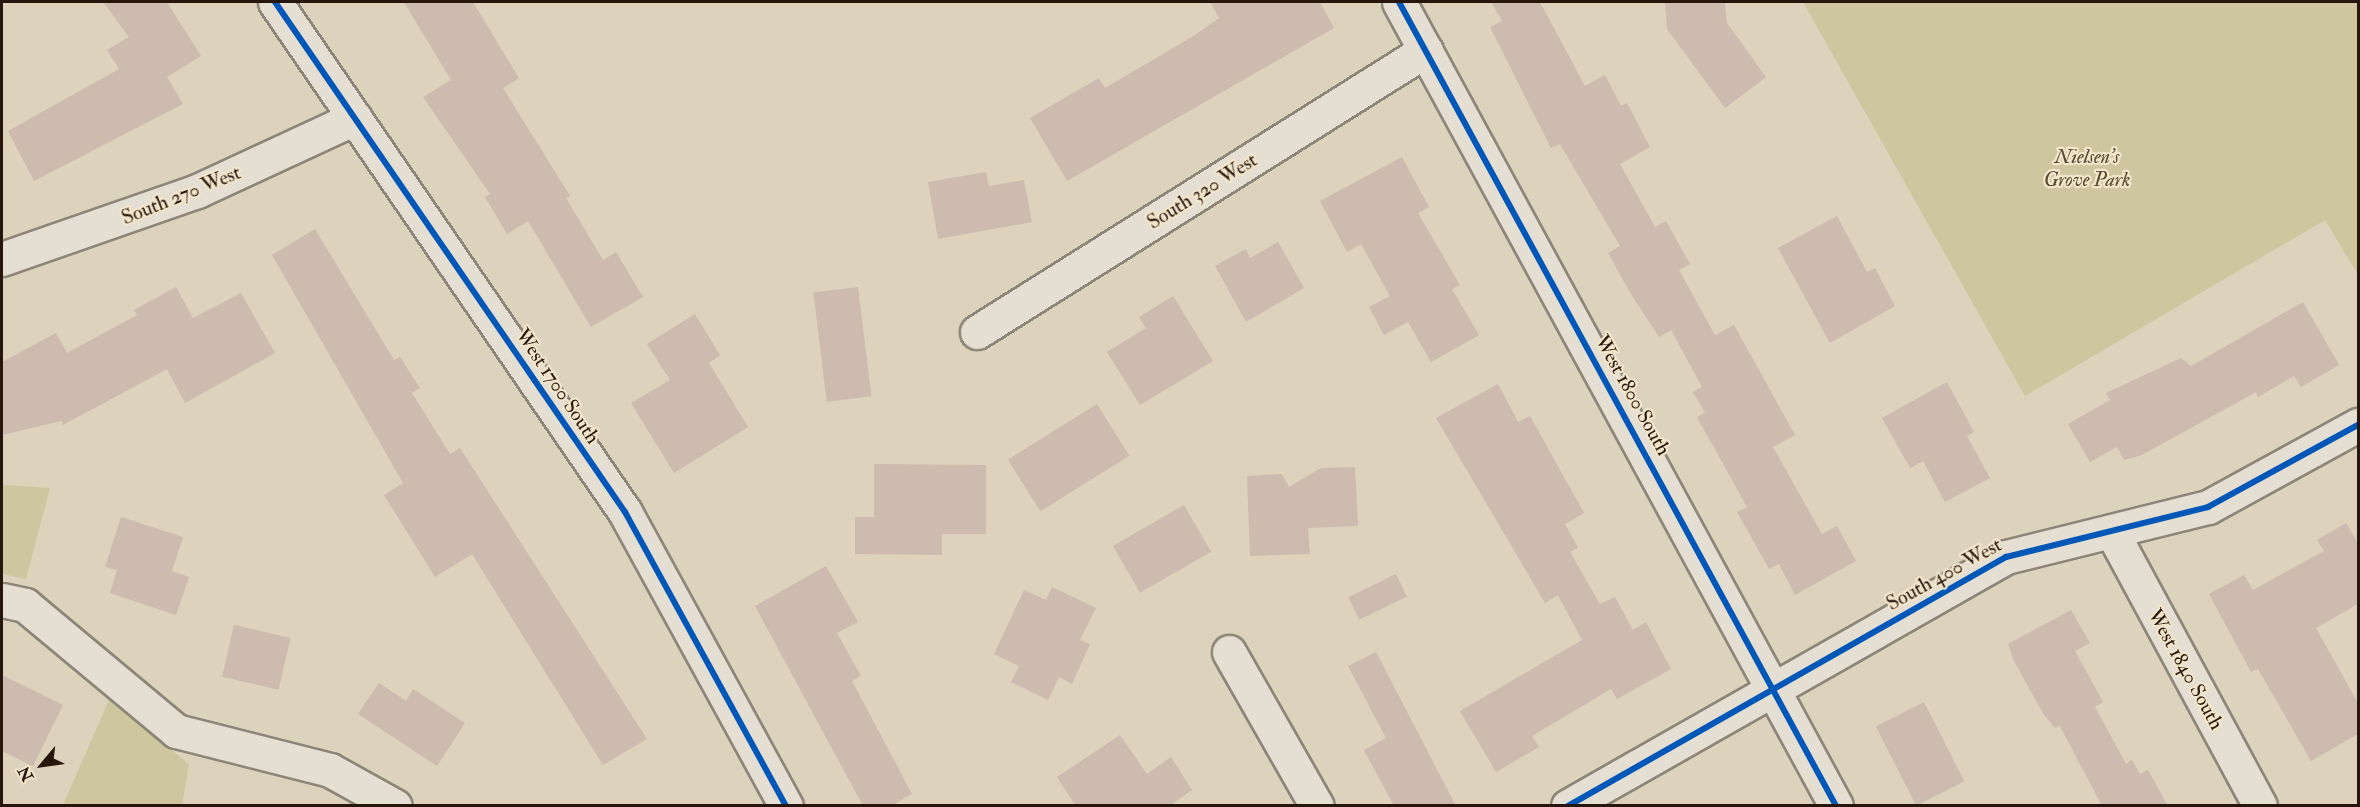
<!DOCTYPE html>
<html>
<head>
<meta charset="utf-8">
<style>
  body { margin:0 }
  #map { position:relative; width:2360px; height:807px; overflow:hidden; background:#ddd2bc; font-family:"IM FELL Double Pica",serif }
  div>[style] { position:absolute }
  .green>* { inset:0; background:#cdc69e }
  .building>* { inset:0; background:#ccbbae; transform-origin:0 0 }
  .roads { filter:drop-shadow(2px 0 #8d8577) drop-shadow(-2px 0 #8d8577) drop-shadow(0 2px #8d8577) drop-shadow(0 -2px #8d8577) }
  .minor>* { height:33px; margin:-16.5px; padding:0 16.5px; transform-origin:16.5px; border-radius:16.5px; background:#e4ded3 }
  .cycleway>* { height:6px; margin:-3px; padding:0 3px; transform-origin:3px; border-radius:3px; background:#0057b8 }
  span { translate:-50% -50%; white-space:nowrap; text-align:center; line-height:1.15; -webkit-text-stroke:4.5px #f2e5ca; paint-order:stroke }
  .park-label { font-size:20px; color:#544830; font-style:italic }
  .street-label { font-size:20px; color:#26160c }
  .frame { position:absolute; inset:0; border:3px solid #26160c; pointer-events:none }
  .north { position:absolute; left:12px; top:735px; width:60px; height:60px; -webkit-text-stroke:4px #f2e5ca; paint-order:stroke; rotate:241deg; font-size:16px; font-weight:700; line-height:24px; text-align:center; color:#26160c }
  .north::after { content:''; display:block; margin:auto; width:21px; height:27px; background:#26160c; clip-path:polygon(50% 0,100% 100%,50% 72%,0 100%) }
</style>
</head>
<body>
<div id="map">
  <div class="green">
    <i style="clip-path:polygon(1803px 2px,2358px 2px,2358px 275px,2325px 220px,2025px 396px)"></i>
    <i style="clip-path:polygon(2px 485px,50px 488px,26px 579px,2px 574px)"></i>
    <i style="clip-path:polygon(109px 700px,189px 764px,182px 805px,63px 805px)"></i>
  </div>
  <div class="building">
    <i style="clip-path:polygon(103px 2px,167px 2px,201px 56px,167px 77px,183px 104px,34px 181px,8px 131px,119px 69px,107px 50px,129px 37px)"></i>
    <i style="clip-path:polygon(404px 2px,473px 2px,519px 78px,503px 88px,570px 196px,566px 198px,603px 260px,616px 252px,643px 297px,591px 327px,528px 221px,507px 234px,485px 197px,490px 194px,423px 97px,451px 80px)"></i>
    <i style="clip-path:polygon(1210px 2px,1320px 2px,1334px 28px,1067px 181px,1030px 118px,1099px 78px,1105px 88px,1195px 35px,1219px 18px)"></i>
    <i style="clip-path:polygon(1491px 2px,1540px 2px,1585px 86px,1605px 75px,1621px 106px,1627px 103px,1650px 147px,1620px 164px,1655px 227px,1666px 221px,1690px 264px,1679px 270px,1715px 335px,1734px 325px,1795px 435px,1773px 447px,1822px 534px,1837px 526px,1856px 561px,1795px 595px,1779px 564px,1769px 569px,1737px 512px,1747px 507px,1697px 417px,1705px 413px,1693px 392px,1702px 387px,1671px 330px,1659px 337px,1632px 296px,1608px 253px,1620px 246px,1560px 144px,1551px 148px,1490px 27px,1502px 21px)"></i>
    <i style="clip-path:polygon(1665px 2px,1725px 2px,1727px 23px,1766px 77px,1725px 108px,1667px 29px)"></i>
    <i style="clip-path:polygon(1402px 157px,1429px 207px,1418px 213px,1460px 285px,1452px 289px,1479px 335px,1431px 362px,1408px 322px,1384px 335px,1369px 307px,1390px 296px,1361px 244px,1347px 252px,1320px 201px)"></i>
    <i style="clip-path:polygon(986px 172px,989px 186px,1024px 180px,1032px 222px,938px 239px,928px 182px)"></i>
    <i style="clip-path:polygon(1837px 216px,1867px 272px,1875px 268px,1895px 306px,1830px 343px,1778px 248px)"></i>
    <i style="clip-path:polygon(315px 229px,394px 360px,400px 357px,420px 388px,412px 393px,450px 454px,460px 448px,647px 739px,603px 765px,472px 554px,435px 577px,384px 495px,403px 483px,272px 255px)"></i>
    <i style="clip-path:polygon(1278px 242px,1304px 288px,1246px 322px,1215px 266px,1246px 249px,1250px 258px)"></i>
    <i style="clip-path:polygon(176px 287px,193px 318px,241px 293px,275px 353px,185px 403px,167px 369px,63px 425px,61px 421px,2px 435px,2px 362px,56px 333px,67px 353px,137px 315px,134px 310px)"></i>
    <i style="left:858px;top:287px;width:110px;height:45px;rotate:83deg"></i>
    <i style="clip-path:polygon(1173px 296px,1213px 361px,1140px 405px,1107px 352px,1146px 328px,1139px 317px)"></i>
    <i style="clip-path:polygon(2303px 302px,2339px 365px,2301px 387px,2294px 376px,2258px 397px,2256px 392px,2142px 455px,2124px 460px,2117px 447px,2090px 462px,2068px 424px,2110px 400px,2106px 393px,2181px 358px,2191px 366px)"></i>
    <i style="clip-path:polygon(695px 314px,720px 355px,709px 363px,748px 427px,674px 473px,631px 403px,670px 380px,647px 344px)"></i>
    <i style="clip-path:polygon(1947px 382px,1974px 432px,1967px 436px,1990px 478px,1945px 502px,1923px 461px,1910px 468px,1882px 418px)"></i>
    <i style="clip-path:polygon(1498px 384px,1518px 422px,1530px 416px,1584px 513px,1565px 524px,1578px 548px,1570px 552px,1600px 604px,1615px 597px,1633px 630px,1646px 622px,1671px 669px,1617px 699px,1611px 689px,1532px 736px,1539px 747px,1496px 772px,1460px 711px,1582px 640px,1558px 595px,1545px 603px,1436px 418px)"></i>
    <i style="left:1097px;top:404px;width:61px;height:105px;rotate:58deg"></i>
    <i style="clip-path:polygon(874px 464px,986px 465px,986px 534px,942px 534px,942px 555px,855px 554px,855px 517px,874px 517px)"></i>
    <i style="clip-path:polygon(1355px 467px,1358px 526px,1308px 528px,1310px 554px,1250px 556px,1247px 476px,1282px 474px,1289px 487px,1321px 468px)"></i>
    <i style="left:1184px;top:505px;width:54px;height:82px;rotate:60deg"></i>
    <i style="clip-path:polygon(121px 517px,183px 537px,172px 571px,189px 577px,176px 615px,110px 593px,117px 570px,105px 567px)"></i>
    <i style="clip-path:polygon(2346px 523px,2358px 543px,2358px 604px,2316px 628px,2358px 703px,2358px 734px,2311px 761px,2258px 669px,2251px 672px,2209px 594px,2244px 575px,2253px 590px,2324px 551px,2317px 540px)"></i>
    <i style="clip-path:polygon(826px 566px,858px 622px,837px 633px,861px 676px,852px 681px,912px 794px,891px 806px,863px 806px,755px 606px)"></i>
    <i style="left:1396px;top:574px;width:25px;height:53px;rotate:64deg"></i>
    <i style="clip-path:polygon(1052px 587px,1096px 608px,1080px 640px,1090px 644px,1072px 684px,1059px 677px,1048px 700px,1011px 682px,1019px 666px,994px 654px,1024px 590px,1046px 600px)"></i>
    <i style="clip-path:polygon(2071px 610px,2090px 643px,2075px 651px,2103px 702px,2095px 707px,2126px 764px,2132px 760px,2140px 774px,2148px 770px,2168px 806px,2102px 806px,2060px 726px,2055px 728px,2044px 715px,2014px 661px,2008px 644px)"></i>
    <i style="left:234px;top:625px;width:58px;height:53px;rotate:13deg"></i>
    <i style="clip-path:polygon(1376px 652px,1456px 806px,1394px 806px,1364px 750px,1386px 738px,1348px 666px)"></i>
    <i style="clip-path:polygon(2px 675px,63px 705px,33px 766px,2px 751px)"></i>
    <i style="clip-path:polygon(379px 683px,406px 701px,413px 689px,465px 723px,437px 766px,358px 714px)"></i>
    <i style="left:1924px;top:702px;width:89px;height:54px;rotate:63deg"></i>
    <i style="clip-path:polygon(1120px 735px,1147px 774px,1171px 757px,1192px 790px,1169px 806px,1076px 806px,1057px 777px)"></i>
  </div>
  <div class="roads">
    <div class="minor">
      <i style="left:275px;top:2px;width:619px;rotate:55.54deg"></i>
      <i style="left:625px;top:512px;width:335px;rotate:61.3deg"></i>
      <i style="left:1399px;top:2px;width:915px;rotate:61.47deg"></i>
      <i style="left:2px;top:259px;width:207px;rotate:-19.2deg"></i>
      <i style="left:197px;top:191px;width:174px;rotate:-24.8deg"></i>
      <i style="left:977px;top:332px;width:530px;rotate:-32.13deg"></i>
      <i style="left:2112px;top:532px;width:311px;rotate:61.6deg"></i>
      <i style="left:2px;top:600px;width:24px;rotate:12deg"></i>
      <i style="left:25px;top:605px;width:197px;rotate:39.8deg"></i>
      <i style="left:176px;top:731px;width:159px;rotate:14.2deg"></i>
      <i style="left:330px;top:770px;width:74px;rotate:29deg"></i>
      <i style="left:1229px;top:652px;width:177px;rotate:60.3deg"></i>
      <i style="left:1568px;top:806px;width:504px;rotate:-29.62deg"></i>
      <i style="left:2006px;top:557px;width:208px;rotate:-13.9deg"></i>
      <i style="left:2208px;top:507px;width:171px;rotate:-28.7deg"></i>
    </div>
  </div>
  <div class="cycleway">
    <i style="left:275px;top:2px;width:619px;rotate:55.54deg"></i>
    <i style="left:625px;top:512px;width:335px;rotate:61.3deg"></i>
    <i style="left:1399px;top:2px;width:915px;rotate:61.47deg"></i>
    <i style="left:1568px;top:806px;width:504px;rotate:-29.62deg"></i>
    <i style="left:2006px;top:557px;width:208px;rotate:-13.9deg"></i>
    <i style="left:2208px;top:507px;width:171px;rotate:-28.7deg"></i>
  </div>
  <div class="park-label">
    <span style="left:2087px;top:168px">Nielsen's<br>Grove Park</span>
  </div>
  <div class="street-label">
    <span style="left:1202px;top:191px;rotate:-32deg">South 320 West</span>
    <span style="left:181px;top:195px;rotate:-22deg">South 270 West</span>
    <span style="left:558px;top:386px;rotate:56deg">West 1700 South</span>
    <span style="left:1633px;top:395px;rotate:61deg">West 1800 South</span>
    <span style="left:1944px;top:574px;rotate:-29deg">South 400 West</span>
    <span style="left:2186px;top:669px;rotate:61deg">West 1840 South</span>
  </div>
  <div class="frame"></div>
  <div class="north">N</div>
</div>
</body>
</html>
